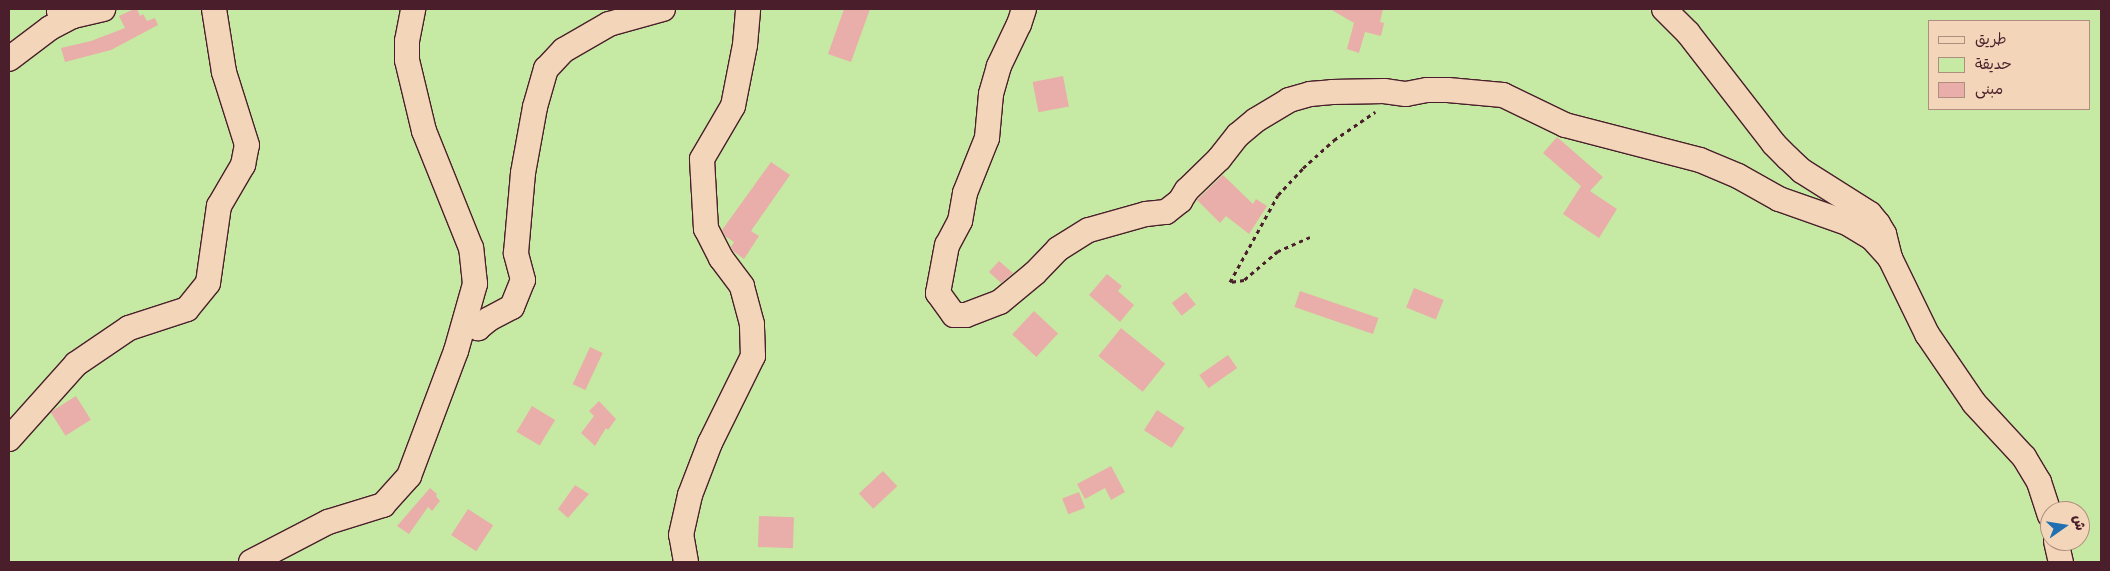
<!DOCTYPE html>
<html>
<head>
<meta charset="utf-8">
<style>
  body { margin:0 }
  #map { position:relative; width:2110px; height:571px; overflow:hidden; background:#f0cab4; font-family:Kalam,"Playpen Sans Arabic",sans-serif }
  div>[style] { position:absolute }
  .green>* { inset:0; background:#c6eaa3 }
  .building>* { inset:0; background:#e9aea9; transform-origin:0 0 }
  .path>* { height:3px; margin-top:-1.5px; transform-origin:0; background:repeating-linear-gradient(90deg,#4a1f2b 0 4px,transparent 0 8px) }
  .roads { filter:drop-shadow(1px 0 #4a1f2b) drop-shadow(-1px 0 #4a1f2b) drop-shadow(0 1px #4a1f2b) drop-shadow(0 -1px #4a1f2b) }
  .minor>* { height:24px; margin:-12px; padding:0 12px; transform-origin:12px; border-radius:12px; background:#f3d6b9 }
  span { translate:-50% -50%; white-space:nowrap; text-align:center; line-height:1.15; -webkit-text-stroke:4px #f3d6b9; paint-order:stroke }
  .frame { position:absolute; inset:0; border:10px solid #4a1f2b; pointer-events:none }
  .legend { position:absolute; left:1928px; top:20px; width:162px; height:90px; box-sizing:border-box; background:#f3d6b9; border:1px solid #af8d80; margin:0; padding:6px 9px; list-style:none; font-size:15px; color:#4a1f2b }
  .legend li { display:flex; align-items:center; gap:10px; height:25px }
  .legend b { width:25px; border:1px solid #af8d80 }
  .north { position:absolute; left:2040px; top:501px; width:50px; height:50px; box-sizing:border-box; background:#f3d6b9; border:1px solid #af8d80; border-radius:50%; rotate:77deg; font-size:14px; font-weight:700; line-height:20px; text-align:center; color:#4a1f2b }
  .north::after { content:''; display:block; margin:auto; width:18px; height:22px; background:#1f6fb2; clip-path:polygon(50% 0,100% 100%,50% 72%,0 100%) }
</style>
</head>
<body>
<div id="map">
  <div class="green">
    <i style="clip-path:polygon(evenodd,9px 9px,2101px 9px,2101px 562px,9px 562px,9px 9px,1929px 21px,2089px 21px,2089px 109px,1929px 109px,1929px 21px,9px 9px,2050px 511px,2080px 511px,2080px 541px,2050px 541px,2050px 511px)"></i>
  </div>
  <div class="building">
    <i style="clip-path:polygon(134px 9px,137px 9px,140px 16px,143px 14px,147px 21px,155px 18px,158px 25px,111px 50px,65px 62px,61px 48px,91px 41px,125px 28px,119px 16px)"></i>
    <i style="clip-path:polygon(844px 9px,870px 9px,851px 62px,828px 54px)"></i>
    <i style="clip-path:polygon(1330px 9px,1383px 9px,1380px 22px,1384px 23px,1381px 36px,1365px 32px,1359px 53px,1347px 49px,1354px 23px)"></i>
    <i style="left:1063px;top:76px;width:31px;height:31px;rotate:79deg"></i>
    <i style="clip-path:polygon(1557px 137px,1603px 177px,1590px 191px,1617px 209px,1599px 238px,1563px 214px,1581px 186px,1543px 153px)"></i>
    <i style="clip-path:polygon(771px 162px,790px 175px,751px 231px,759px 236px,744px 259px,733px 251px,731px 247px,734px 242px,725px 236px,722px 230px)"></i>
    <i style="clip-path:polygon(1223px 175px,1253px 204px,1256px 199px,1267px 206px,1249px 234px,1226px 216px,1220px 223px,1197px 200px)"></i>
    <i style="clip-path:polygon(999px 261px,1013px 273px,1001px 283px,989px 272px)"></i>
    <i style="clip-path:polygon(1107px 274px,1122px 286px,1118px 291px,1134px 305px,1120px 322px,1089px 295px)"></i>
    <i style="left:1414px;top:288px;width:32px;height:21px;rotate:22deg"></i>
    <i style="left:1300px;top:291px;width:83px;height:17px;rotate:19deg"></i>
    <i style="left:1186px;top:292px;width:16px;height:18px;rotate:52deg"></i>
    <i style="left:1034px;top:311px;width:33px;height:32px;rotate:43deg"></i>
    <i style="left:1121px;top:328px;width:57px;height:36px;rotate:39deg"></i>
    <i style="left:590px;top:347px;width:14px;height:41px;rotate:25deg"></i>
    <i style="left:1228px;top:355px;width:16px;height:35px;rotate:55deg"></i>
    <i style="left:76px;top:396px;width:28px;height:30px;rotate:58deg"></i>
    <i style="clip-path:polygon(599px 401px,616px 419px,608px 430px,606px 428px,595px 446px,581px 433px,594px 416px,589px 411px)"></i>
    <i style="left:532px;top:406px;width:27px;height:30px;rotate:31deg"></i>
    <i style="left:1157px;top:410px;width:33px;height:24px;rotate:33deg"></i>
    <i style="clip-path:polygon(1111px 466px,1125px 492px,1111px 500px,1105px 488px,1085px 499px,1077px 484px)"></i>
    <i style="left:883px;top:471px;width:21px;height:33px;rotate:47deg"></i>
    <i style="clip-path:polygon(575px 485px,589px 494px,568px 518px,558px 509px)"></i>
    <i style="clip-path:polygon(430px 488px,437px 494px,436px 496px,440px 501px,432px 511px,428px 507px,409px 534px,397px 526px)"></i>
    <i style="left:1079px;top:492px;width:17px;height:18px;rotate:69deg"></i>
    <i style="left:468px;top:509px;width:30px;height:31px;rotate:33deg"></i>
    <i style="left:759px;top:516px;width:35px;height:31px;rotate:2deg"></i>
  </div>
  <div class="path">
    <i style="left:1310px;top:237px;width:35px;rotate:156deg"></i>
    <i style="left:1278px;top:251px;width:45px;rotate:139.5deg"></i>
    <i style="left:1244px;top:280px;width:14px;rotate:172deg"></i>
    <i style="left:1230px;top:282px;width:99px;rotate:-61.1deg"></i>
    <i style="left:1278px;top:195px;width:37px;rotate:-47deg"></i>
    <i style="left:1303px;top:168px;width:42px;rotate:-42.1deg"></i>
    <i style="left:1334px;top:140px;width:50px;rotate:-34.3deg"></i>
  </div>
  <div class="roads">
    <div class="minor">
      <i style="left:1024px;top:9px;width:16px;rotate:108deg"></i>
      <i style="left:1019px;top:24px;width:47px;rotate:115.5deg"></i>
      <i style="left:999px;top:66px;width:29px;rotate:106deg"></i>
      <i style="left:991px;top:94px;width:44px;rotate:95.2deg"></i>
      <i style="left:987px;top:138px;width:59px;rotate:111.8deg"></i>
      <i style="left:965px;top:193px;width:28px;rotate:100deg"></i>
      <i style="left:960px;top:221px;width:27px;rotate:118deg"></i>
      <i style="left:947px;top:245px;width:49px;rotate:100.6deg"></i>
      <i style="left:938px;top:293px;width:27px;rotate:54deg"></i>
      <i style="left:954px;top:315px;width:12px"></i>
      <i style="left:966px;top:315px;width:36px;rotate:-21deg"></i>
      <i style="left:1000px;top:302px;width:45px;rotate:-39.6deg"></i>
      <i style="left:1035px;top:273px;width:33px;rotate:-46deg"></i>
      <i style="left:1058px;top:249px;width:36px;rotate:-32deg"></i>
      <i style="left:1089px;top:230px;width:59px;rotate:-15.7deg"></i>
      <i style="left:1146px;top:214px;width:20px;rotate:-6deg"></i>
      <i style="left:1166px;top:212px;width:18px;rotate:-38deg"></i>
      <i style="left:1180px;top:201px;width:13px;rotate:-58deg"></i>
      <i style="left:1187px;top:190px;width:45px;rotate:-44.1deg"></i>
      <i style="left:1219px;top:159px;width:31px;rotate:-52deg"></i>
      <i style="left:1238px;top:135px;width:23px;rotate:-40deg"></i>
      <i style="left:1256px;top:120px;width:39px;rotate:-31deg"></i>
      <i style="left:1289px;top:100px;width:22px;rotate:-16deg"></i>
      <i style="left:1310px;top:94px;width:22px;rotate:-5deg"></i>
      <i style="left:1332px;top:92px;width:52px;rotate:-1.1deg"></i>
      <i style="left:1384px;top:91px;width:22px;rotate:8deg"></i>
      <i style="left:1406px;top:94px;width:21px;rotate:-11deg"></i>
      <i style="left:1427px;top:90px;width:21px"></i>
      <i style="left:1448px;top:90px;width:55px;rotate:5.2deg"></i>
      <i style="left:1503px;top:95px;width:69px;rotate:25.8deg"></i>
      <i style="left:1565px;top:125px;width:139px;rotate:14.5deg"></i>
      <i style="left:1700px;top:160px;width:41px;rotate:22.8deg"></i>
      <i style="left:1738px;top:176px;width:47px;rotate:29.3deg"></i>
      <i style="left:1779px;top:199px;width:72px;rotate:19.4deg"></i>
      <i style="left:1847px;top:223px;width:29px;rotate:31deg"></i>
      <i style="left:1872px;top:238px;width:27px;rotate:48deg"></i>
      <i style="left:1664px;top:9px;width:34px;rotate:45deg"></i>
      <i style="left:1688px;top:33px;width:140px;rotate:52.2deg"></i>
      <i style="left:1774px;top:144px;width:20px;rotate:45deg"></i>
      <i style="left:1788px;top:158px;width:19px;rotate:43deg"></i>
      <i style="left:1802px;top:171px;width:80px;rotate:32.3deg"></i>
      <i style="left:1870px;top:214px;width:13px;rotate:51deg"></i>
      <i style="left:1878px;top:224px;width:12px;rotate:59deg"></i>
      <i style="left:1884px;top:234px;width:25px;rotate:76deg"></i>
      <i style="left:1890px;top:258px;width:85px;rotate:64deg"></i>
      <i style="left:1927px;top:334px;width:83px;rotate:55.7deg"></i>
      <i style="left:1974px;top:403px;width:74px;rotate:47.2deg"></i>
      <i style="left:2024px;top:457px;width:29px;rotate:59deg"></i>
      <i style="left:2039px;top:482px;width:35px;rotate:72deg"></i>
      <i style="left:59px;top:11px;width:15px;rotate:20deg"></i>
      <i style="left:73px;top:16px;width:31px;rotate:-13deg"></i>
      <i style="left:9px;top:59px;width:51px;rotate:-37.1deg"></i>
      <i style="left:50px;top:28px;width:26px;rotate:-28deg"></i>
      <i style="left:466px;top:318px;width:16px;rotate:40deg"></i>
      <i style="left:478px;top:328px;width:14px;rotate:-39deg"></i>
      <i style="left:489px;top:319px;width:26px;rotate:-28deg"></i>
      <i style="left:512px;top:307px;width:29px;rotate:-68deg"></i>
      <i style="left:523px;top:280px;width:28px;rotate:-105deg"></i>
      <i style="left:516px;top:253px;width:80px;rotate:-85deg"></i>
      <i style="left:523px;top:173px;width:67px;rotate:-79.7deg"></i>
      <i style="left:535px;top:107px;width:40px;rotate:-74deg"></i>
      <i style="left:546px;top:69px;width:26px;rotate:-47deg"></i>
      <i style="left:564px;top:50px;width:52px;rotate:-30deg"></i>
      <i style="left:609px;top:24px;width:56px;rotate:-15.5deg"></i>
      <i style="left:9px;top:439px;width:101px;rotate:-48.2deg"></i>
      <i style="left:76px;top:364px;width:64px;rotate:-34.2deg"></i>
      <i style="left:129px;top:328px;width:61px;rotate:-18.1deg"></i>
      <i style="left:187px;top:309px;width:33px;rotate:-51deg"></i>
      <i style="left:208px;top:283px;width:78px;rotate:-81.9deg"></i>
      <i style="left:219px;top:206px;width:48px;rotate:-59.7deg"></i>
      <i style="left:243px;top:165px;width:20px;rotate:-79deg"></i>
      <i style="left:247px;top:145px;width:77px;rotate:-107.5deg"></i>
      <i style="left:224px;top:72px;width:64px;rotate:-99deg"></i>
      <i style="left:2056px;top:541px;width:22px;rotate:77deg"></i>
      <i style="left:251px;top:562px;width:87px;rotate:-27.5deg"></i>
      <i style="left:328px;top:522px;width:58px;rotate:-17.2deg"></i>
      <i style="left:383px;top:505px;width:39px;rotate:-48deg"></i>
      <i style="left:409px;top:476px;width:134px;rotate:-69.4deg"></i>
      <i style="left:456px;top:351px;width:70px;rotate:-74.2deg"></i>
      <i style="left:475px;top:284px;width:36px;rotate:-96deg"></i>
      <i style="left:471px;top:248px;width:126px;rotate:-111.9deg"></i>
      <i style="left:424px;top:131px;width:73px;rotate:-103.5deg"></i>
      <i style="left:407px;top:60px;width:19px;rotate:-90deg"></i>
      <i style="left:407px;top:41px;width:33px;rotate:-79deg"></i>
      <i style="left:686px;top:562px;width:27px;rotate:-100deg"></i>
      <i style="left:681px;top:535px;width:41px;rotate:-77.3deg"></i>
      <i style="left:690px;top:495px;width:56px;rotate:-69deg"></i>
      <i style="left:710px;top:443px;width:97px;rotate:-63.7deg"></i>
      <i style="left:753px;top:356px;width:32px;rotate:-92deg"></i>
      <i style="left:752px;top:324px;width:39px;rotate:-105deg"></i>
      <i style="left:742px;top:286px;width:35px;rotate:-127deg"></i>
      <i style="left:721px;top:258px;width:33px;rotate:-117deg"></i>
      <i style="left:706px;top:229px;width:70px;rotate:-93.3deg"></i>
      <i style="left:702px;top:159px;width:61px;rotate:-59.7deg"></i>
      <i style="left:733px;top:106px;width:62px;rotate:-78.9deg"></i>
      <i style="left:745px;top:45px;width:36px;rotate:-85deg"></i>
    </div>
  </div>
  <div class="frame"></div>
  <ul class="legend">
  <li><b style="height:6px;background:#f3d6b9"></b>طريق</li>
  <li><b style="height:14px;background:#c6eaa3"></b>حديقة</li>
  <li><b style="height:14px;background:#e9aea9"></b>مبنى</li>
  </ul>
  <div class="north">ش</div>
</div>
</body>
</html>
